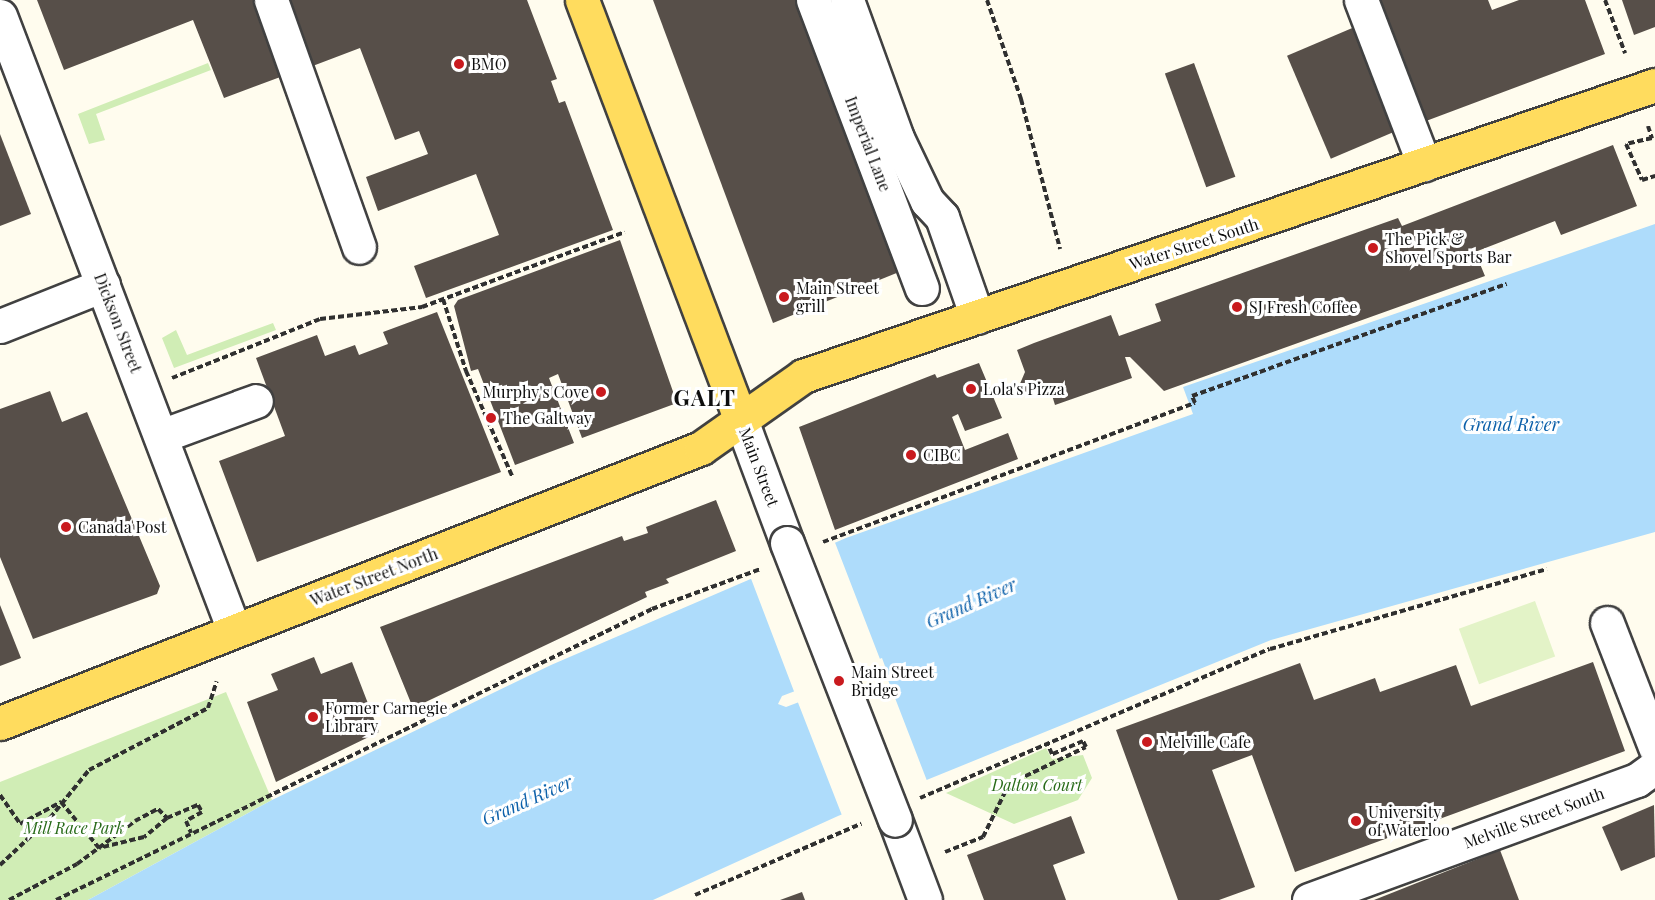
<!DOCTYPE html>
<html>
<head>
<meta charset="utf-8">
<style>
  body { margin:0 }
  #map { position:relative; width:1655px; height:900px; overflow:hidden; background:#fffcee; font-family:"Playfair Display",serif }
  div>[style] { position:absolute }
  .green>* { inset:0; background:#d0edb5 }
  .pitch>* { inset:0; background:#e3f3c7; transform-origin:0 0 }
  .water>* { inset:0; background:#aedcfb }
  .pier>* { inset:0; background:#fffcee }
  .building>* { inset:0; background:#574f49; transform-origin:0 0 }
  .path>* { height:4px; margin-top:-2px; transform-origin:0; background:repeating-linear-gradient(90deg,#303030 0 6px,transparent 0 9px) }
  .roads { filter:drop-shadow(2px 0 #414141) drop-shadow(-2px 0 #414141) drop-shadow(0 2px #414141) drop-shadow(0 -2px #414141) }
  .minor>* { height:33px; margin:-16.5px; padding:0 16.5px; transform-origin:16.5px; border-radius:16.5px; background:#fff }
  .major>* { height:33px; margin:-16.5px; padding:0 16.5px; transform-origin:16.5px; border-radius:16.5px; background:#ffdc5e }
  .bridges { filter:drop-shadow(2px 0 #414141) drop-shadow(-2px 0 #414141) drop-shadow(0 2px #414141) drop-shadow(0 -2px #414141) }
  .minor-bridge>* { height:33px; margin:-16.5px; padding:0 16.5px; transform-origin:16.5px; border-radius:16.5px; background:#fff }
  .dots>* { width:16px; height:16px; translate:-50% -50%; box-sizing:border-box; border:3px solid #fff; border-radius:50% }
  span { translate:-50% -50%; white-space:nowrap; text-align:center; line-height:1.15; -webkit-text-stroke:6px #fff; paint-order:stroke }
  .poi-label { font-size:16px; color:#0e0e0e }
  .left { translate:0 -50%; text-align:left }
  .right { translate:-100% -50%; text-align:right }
  .street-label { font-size:16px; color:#0e0e0e }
  .park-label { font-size:16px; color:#286b19; font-style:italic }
  .water-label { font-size:18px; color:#0d61aa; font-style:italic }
  .district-label { font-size:22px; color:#0e0e0e; font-weight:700; letter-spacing:1.5px }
</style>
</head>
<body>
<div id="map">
  <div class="green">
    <i style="clip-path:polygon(208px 63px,211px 70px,96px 114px,105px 140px,89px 144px,78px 114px)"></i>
    <i style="clip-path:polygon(273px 323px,276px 330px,174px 368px,162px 338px,176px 330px,187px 355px)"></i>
    <i style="clip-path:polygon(226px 692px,272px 800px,88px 900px,0 900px,0 782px)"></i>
    <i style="clip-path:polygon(1046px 748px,1052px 759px,1083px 755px,1092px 778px,1078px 800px,1014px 824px,946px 793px)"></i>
  </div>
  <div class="pitch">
    <i style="left:1535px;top:601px;width:59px;height:81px;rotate:70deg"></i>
  </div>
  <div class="water">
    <i style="clip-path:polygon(evenodd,1655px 224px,1655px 532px,1271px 640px,838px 816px,653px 900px,88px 900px,272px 800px,551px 665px,846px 538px,1193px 414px,1183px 387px,1655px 224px,882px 658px,886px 669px,786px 707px,778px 704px,782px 696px,882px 658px)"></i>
  </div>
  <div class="pier">
    <i style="clip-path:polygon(834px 540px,929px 786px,843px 818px,797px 700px,882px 667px,880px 662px,795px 694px,750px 576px)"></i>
  </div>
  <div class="building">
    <i style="clip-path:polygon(37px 0,259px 0,283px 76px,224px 98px,193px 20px,64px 70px)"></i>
    <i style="clip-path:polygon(285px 0,527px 0,557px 79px,551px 81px,559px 103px,565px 101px,613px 230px,426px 298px,414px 266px,499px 235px,476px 174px,378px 211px,366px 177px,428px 154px,419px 131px,395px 140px,360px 48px,310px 67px)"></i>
    <i style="clip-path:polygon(653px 0,796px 0,904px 270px,773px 323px)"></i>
    <i style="clip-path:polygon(1372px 0,1488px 0,1492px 10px,1519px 0,1585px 0,1605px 54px,1418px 124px)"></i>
    <i style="clip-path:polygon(1622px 0,1655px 0,1655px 27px,1634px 35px)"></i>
    <i style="left:1357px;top:26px;width:112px;height:76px;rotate:67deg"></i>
    <i style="left:1194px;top:63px;width:121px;height:31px;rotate:70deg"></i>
    <i style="clip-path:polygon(0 134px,31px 214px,0 226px)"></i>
    <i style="clip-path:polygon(1613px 145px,1637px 206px,1561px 235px,1555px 221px,1475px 252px,1485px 276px,1164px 391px,1130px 357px,1125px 357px,1132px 378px,1055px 405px,1050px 389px,1025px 393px,1019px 386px,1025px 372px,1017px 350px,1034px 343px,1111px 315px,1119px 336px,1161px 321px,1155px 304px,1398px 218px,1402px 226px)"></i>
    <i style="clip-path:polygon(620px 240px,677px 403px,582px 438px,558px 374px,549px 378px,574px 443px,515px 465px,478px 369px,471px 371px,454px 306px,458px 300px)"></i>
    <i style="clip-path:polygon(437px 312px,501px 472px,257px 562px,219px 461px,285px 436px,256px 358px,317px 335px,325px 356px,355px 345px,359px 355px,388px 344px,383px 332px)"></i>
    <i style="clip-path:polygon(979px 363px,1002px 418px,965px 431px,958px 414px,952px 417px,965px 450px,1008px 433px,1018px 459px,835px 530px,799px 427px,935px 374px,937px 378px)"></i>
    <i style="clip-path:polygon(50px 391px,62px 422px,87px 412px,160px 586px,157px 594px,33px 639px,0 557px,0 409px)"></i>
    <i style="clip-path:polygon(716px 500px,736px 551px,666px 579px,669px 583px,645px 592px,647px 597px,413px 708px,380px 627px,622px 536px,624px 541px,648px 533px,646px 527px)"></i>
    <i style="clip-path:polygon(0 605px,21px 658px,0 666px)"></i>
    <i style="clip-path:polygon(314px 657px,321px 674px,352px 662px,379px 732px,276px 782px,247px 702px,278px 690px,271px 674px)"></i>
    <i style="clip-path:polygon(1593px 662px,1625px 751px,1295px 872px,1252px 755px,1212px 770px,1255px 887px,1219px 900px,1178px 900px,1116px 730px,1300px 663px,1314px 700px,1375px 678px,1380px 692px,1456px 665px,1471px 706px)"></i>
    <i style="clip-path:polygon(1654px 805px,1655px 857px,1621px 871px,1602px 827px)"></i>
    <i style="clip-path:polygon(1071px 816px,1085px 853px,1053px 865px,1066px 900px,984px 900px,967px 855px)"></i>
    <i style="clip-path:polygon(1500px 850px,1519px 900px,1374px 900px)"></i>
    <i style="clip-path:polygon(802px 892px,805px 900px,780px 900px)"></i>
  </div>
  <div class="path">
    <i style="left:987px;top:0;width:105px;rotate:71deg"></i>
    <i style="left:1021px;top:99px;width:155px;rotate:75.4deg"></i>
    <i style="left:1605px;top:0;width:57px;rotate:69.3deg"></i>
    <i style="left:1648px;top:126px;width:13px;rotate:72deg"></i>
    <i style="left:1652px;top:138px;width:27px;rotate:167deg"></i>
    <i style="left:1626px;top:144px;width:39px;rotate:66deg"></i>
    <i style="left:1642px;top:180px;width:14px;rotate:-17deg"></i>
    <i style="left:443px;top:299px;width:76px;rotate:72.3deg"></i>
    <i style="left:466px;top:371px;width:115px;rotate:66.3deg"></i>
    <i style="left:172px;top:378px;width:159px;rotate:-21.7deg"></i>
    <i style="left:320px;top:319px;width:103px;rotate:-6.7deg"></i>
    <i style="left:422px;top:307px;width:216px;rotate:-20.3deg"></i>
    <i style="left:823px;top:542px;width:397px;rotate:-20.5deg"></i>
    <i style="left:1195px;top:403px;width:8px;rotate:-113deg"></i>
    <i style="left:1192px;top:396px;width:334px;rotate:-19.6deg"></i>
    <i style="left:0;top:795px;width:35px;rotate:55deg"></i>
    <i style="left:20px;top:824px;width:47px;rotate:-28.2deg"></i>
    <i style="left:61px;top:802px;width:60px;rotate:50.4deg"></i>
    <i style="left:920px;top:798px;width:380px;rotate:-23.1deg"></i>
    <i style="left:1270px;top:649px;width:288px;rotate:-16.1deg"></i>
    <i style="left:167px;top:818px;width:34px;rotate:-23deg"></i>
    <i style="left:198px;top:805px;width:8px;rotate:60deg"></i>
    <i style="left:202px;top:812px;width:18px;rotate:151deg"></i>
    <i style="left:186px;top:821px;width:13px;rotate:67deg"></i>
    <i style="left:945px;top:852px;width:41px;rotate:-21.5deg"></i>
    <i style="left:983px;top:837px;width:59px;rotate:-63.9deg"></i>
    <i style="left:1009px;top:784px;width:85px;rotate:-25.7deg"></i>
    <i style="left:1086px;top:747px;width:7px;rotate:-117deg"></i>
    <i style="left:1083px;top:741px;width:34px;rotate:157deg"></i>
    <i style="left:1052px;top:754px;width:12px;rotate:-114deg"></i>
    <i style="left:0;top:865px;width:69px;rotate:-43.2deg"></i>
    <i style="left:50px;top:818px;width:62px;rotate:-50.9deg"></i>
    <i style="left:89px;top:770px;width:134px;rotate:-27.5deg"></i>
    <i style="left:208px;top:708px;width:28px;rotate:-72deg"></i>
    <i style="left:695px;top:895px;width:181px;rotate:-23.2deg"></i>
    <i style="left:9px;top:900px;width:77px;rotate:-27.9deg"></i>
    <i style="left:77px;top:864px;width:72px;rotate:-36.6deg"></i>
    <i style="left:135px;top:821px;width:26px;rotate:-28deg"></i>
    <i style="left:158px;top:809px;width:13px;rotate:45deg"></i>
    <i style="left:167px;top:818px;width:30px;rotate:140deg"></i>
    <i style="left:144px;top:837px;width:46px;rotate:166.3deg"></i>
    <i style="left:56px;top:900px;width:663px;rotate:-26.02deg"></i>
    <i style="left:652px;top:609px;width:116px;rotate:-20.2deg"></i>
  </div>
  <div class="roads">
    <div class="minor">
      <i style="left:271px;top:0;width:262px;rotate:70.4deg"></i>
      <i style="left:813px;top:0;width:308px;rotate:69.3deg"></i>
      <i style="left:847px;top:0;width:147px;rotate:70.1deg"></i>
      <i style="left:897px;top:138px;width:70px;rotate:64.5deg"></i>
      <i style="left:927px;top:201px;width:22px;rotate:47deg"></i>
      <i style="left:942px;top:217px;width:106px;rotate:70.7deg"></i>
      <i style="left:1361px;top:0;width:176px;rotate:69deg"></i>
      <i style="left:0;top:16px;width:657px;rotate:69.14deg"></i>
      <i style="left:0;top:326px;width:111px;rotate:-21.7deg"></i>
      <i style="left:741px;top:420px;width:131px;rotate:69.5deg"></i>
      <i style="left:161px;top:436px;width:101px;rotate:-20.2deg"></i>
      <i style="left:1607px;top:623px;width:133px;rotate:68.8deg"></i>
      <i style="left:895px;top:820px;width:85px;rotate:69.4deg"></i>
      <i style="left:1309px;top:900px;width:349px;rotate:-20.1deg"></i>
      <i style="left:1637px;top:780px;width:22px;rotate:-36deg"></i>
    </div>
    <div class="major">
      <i style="left:582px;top:0;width:449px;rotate:69.3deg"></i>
      <i style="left:0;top:723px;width:753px;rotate:-21.42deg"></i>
      <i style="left:701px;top:448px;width:125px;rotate:-35.2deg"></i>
      <i style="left:803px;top:376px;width:900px;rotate:-18.86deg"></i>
    </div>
  </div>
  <div class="bridges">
    <div class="minor-bridge">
      <i style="left:787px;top:543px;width:297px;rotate:68.7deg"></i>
    </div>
  </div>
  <div class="dots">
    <i style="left:459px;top:64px;background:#c91a1e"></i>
    <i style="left:1373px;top:248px;background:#c91a1e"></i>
    <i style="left:784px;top:297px;background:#c91a1e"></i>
    <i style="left:1237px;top:307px;background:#c91a1e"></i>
    <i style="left:971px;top:389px;background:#c91a1e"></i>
    <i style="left:601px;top:392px;background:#c91a1e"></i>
    <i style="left:491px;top:418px;background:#c91a1e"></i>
    <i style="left:911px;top:455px;background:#c91a1e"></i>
    <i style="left:66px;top:527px;background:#c91a1e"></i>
    <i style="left:839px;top:681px;background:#c91a1e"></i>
    <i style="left:313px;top:717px;background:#c91a1e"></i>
    <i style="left:1147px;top:742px;background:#c91a1e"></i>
    <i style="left:1356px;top:821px;background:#c91a1e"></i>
  </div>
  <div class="poi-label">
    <span class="left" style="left:471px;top:64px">BMO</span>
    <span class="left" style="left:1385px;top:248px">The Pick &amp;<br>Shovel Sports Bar</span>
    <span class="left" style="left:796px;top:297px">Main Street<br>grill</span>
    <span class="left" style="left:1249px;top:307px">SJ Fresh Coffee</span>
    <span class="left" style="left:983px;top:389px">Lola's Pizza</span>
    <span class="right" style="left:589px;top:392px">Murphy's Cove</span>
    <span class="left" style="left:503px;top:418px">The Galtway</span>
    <span class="left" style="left:923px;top:455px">CIBC</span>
    <span class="left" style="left:78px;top:527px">Canada Post</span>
    <span class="left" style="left:851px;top:681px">Main Street<br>Bridge</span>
    <span class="left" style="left:325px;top:717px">Former Carnegie<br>Library</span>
    <span class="left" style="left:1159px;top:742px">Melville Cafe</span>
    <span class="left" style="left:1368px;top:821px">University<br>of Waterloo</span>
  </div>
  <div class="street-label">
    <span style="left:868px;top:144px;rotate:69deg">Imperial Lane</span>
    <span style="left:1194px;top:244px;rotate:-18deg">Water Street South</span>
    <span style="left:118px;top:323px;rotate:69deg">Dickson Street</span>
    <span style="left:759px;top:467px;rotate:69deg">Main Street</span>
    <span style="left:374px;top:577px;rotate:-21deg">Water Street North</span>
    <span style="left:1534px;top:818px;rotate:-20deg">Melville Street South</span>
  </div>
  <div class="park-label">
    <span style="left:1037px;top:785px">Dalton Court</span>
    <span style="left:74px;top:828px">Mill Race Park</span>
  </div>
  <div class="water-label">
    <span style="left:1511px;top:424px">Grand River</span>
    <span style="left:971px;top:603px;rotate:-24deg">Grand River</span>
    <span style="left:527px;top:800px;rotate:-24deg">Grand River</span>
  </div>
  <div class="district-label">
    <span style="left:705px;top:398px">GALT</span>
  </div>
</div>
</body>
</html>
